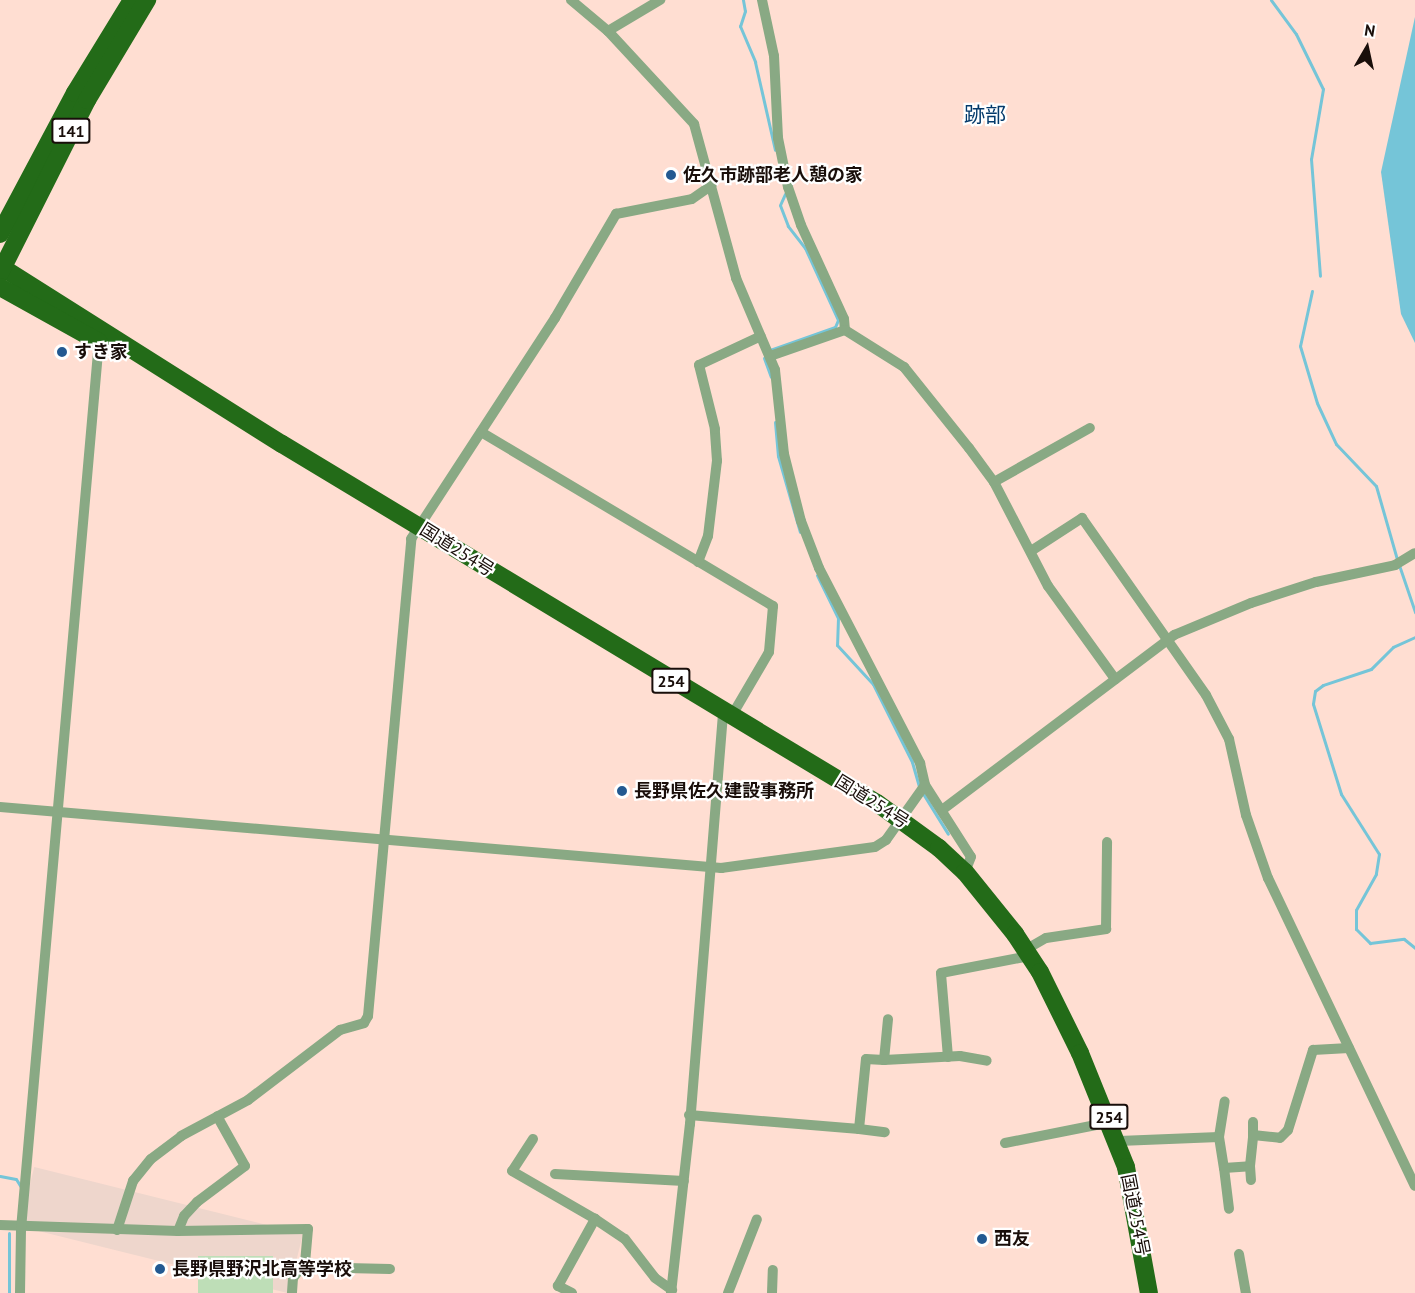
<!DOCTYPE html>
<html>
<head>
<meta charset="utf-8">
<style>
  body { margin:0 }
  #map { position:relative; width:1415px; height:1293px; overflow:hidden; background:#ffded2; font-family:"PT Sans","Noto Sans JP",sans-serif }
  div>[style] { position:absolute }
  .education>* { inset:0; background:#eed6cc; transform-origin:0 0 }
  .green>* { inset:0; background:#bedeb7; transform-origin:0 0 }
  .water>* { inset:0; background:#75c5d8 }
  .stream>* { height:3px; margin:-1.5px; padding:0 1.5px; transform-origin:1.5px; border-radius:1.5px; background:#75c5d8 }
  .minor>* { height:10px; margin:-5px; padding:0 5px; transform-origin:5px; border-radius:5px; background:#89a984 }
  .trunk>* { height:18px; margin:-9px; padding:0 9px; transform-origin:9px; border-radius:9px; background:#236b18 }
  .dots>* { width:16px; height:16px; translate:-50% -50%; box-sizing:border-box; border:3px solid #fff; border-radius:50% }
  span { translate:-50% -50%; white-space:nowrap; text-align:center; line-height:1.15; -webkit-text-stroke:4.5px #fff; paint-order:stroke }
  .shield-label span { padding:2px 4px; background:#fff; border:2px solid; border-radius:4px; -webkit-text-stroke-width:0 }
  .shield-label { font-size:16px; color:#190e0a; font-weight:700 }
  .poi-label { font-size:18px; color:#190e0a; font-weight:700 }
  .left { translate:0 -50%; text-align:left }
  .street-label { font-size:18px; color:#190e0a }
  .quarter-label { font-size:21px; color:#043a6b }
  .north { position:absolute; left:1337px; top:18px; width:60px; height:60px; -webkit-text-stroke:4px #fff; paint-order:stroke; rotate:9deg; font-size:16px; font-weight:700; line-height:24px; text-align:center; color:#190e0a }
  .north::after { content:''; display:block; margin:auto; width:21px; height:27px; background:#190e0a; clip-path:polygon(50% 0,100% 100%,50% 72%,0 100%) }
</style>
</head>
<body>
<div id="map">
  <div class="education">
    <i style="left:303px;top:1234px;width:61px;height:277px;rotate:104deg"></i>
  </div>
  <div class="green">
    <i style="left:198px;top:1256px;width:75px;height:37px"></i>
  </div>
  <div class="water">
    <i style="clip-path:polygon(1415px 17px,1415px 343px,1401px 314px,1381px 172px)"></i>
  </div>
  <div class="stream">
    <i style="left:743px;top:0;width:11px;rotate:80deg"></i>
    <i style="left:745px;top:11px;width:16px;rotate:108deg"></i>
    <i style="left:740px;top:26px;width:39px;rotate:67deg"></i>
    <i style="left:755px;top:62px;width:90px;rotate:77.2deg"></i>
    <i style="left:1271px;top:0;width:42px;rotate:53.7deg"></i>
    <i style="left:1296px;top:34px;width:61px;rotate:63.9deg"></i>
    <i style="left:1323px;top:89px;width:71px;rotate:99.7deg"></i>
    <i style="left:1311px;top:159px;width:117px;rotate:85.6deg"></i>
    <i style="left:1312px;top:291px;width:56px;rotate:102.3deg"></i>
    <i style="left:1300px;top:346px;width:59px;rotate:73.4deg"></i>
    <i style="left:1317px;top:403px;width:45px;rotate:65.1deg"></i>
    <i style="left:1336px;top:444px;width:58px;rotate:46.4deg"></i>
    <i style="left:1376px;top:486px;width:76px;rotate:74deg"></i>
    <i style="left:770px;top:350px;width:69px;rotate:-19.5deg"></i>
    <i style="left:835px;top:327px;width:8px;rotate:-67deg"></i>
    <i style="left:838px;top:320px;width:79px;rotate:-114.6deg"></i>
    <i style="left:805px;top:248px;width:28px;rotate:-128deg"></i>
    <i style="left:788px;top:226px;width:22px;rotate:-111deg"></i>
    <i style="left:780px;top:205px;width:12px;rotate:-66deg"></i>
    <i style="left:764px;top:358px;width:20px;rotate:70deg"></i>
    <i style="left:775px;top:422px;width:34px;rotate:85deg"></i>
    <i style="left:778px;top:456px;width:79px;rotate:73.9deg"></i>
    <i style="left:1399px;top:565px;width:50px;rotate:71.2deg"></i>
    <i style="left:817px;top:575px;width:48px;rotate:64deg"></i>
    <i style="left:838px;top:618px;width:27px;rotate:92deg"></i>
    <i style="left:837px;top:645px;width:53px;rotate:47.3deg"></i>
    <i style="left:873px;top:684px;width:87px;rotate:63.4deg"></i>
    <i style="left:912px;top:762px;width:26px;rotate:74deg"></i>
    <i style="left:1415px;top:637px;width:24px;rotate:156deg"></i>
    <i style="left:1393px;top:647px;width:31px;rotate:135deg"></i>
    <i style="left:1371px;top:669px;width:51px;rotate:161.6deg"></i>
    <i style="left:1323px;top:685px;width:10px;rotate:143deg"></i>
    <i style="left:1315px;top:691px;width:13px;rotate:99deg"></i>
    <i style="left:1313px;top:704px;width:94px;rotate:72.7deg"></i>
    <i style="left:1341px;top:794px;width:71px;rotate:57.7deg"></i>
    <i style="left:1379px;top:854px;width:20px;rotate:99deg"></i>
    <i style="left:1376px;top:874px;width:41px;rotate:119.1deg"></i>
    <i style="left:1356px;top:910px;width:19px;rotate:90deg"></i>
    <i style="left:1356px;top:929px;width:20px;rotate:45deg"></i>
    <i style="left:1370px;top:943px;width:34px;rotate:-7deg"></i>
    <i style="left:1404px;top:939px;width:14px;rotate:39deg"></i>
    <i style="left:922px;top:792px;width:49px;rotate:58.2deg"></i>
    <i style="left:0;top:1176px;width:16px;rotate:11deg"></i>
    <i style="left:16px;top:1179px;width:9px;rotate:58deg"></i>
    <i style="left:9px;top:1233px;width:60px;rotate:90deg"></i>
  </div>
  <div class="minor">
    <i style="left:571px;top:0;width:48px;rotate:40deg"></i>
    <i style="left:608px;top:31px;width:127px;rotate:47.2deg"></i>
    <i style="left:694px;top:124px;width:160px;rotate:74.7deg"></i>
    <i style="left:736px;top:278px;width:100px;rotate:67deg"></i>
    <i style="left:775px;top:370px;width:84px;rotate:83.9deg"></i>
    <i style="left:784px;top:454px;width:69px;rotate:75.8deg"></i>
    <i style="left:801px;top:521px;width:50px;rotate:69deg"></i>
    <i style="left:819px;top:568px;width:220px;rotate:62.6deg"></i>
    <i style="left:920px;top:763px;width:23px;rotate:77deg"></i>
    <i style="left:925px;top:785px;width:85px;rotate:57.4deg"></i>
    <i style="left:971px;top:857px;width:16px;rotate:112deg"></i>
    <i style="left:762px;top:0;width:57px;rotate:77.9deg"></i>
    <i style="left:774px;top:56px;width:82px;rotate:87.2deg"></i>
    <i style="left:778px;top:138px;width:50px;rotate:78.5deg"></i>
    <i style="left:788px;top:187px;width:40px;rotate:71.1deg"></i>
    <i style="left:801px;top:225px;width:103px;rotate:65.4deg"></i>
    <i style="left:844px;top:319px;width:11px;rotate:85deg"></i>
    <i style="left:845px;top:330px;width:70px;rotate:32.1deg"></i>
    <i style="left:904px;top:367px;width:104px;rotate:51.3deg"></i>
    <i style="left:969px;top:448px;width:42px;rotate:53.7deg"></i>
    <i style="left:994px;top:482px;width:117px;rotate:62.6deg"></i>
    <i style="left:1048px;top:586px;width:115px;rotate:54.2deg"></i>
    <i style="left:608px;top:31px;width:61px;rotate:-30.8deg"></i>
    <i style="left:770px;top:356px;width:79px;rotate:-19.1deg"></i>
    <i style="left:481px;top:432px;width:340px;rotate:30.8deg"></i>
    <i style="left:773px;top:606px;width:46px;rotate:95deg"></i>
    <i style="left:769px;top:652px;width:75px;rotate:120.3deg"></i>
    <i style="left:994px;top:482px;width:110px;rotate:-29.4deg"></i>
    <i style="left:1031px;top:551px;width:61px;rotate:-32.9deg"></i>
    <i style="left:1082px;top:518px;width:216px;rotate:55deg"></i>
    <i style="left:1206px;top:695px;width:50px;rotate:62.4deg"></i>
    <i style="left:1229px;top:739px;width:78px;rotate:77.4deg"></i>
    <i style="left:1246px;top:815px;width:67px;rotate:70.8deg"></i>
    <i style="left:1268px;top:878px;width:341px;rotate:64.5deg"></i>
    <i style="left:698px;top:562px;width:28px;rotate:-69deg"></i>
    <i style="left:708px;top:536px;width:76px;rotate:-83.2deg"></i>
    <i style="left:717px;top:461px;width:32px;rotate:-94deg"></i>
    <i style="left:715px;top:429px;width:66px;rotate:-104deg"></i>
    <i style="left:699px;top:365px;width:68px;rotate:-25.1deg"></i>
    <i style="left:0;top:807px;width:724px;rotate:4.84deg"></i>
    <i style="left:721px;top:868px;width:155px;rotate:-7.8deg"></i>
    <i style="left:875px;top:847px;width:13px;rotate:-32deg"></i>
    <i style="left:886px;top:840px;width:67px;rotate:-54.7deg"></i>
    <i style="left:942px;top:810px;width:291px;rotate:-37deg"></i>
    <i style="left:1174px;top:635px;width:83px;rotate:-22.6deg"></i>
    <i style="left:1251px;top:603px;width:68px;rotate:-17.9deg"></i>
    <i style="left:1316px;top:582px;width:81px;rotate:-12.1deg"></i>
    <i style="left:1395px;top:565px;width:23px;rotate:-31deg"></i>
    <i style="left:1025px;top:950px;width:24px;rotate:-30deg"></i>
    <i style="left:1046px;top:938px;width:61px;rotate:-8.5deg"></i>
    <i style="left:1106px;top:929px;width:87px;rotate:-89.3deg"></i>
    <i style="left:948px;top:1057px;width:84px;rotate:-94.8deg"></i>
    <i style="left:941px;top:973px;width:90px;rotate:-10.9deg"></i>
    <i style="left:884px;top:1060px;width:76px;rotate:-3deg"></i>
    <i style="left:960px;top:1056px;width:27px;rotate:10deg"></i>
    <i style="left:689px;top:1115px;width:171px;rotate:4.7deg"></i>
    <i style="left:859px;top:1129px;width:70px;rotate:-84.3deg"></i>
    <i style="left:866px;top:1059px;width:18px;rotate:3deg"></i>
    <i style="left:884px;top:1060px;width:41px;rotate:-84.4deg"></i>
    <i style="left:859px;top:1129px;width:26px;rotate:7deg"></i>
    <i style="left:1253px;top:1135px;width:13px;rotate:-90deg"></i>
    <i style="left:1219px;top:1137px;width:36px;rotate:-81deg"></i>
    <i style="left:533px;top:1139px;width:38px;rotate:123deg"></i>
    <i style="left:512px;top:1171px;width:96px;rotate:30deg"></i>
    <i style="left:1119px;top:1141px;width:100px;rotate:-2.3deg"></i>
    <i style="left:1219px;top:1137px;width:31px;rotate:81deg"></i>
    <i style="left:1224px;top:1168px;width:26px;rotate:-4deg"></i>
    <i style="left:1250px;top:1166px;width:31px;rotate:-84deg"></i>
    <i style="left:1253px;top:1135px;width:27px;rotate:6deg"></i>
    <i style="left:1280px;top:1138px;width:11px;rotate:-45deg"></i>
    <i style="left:1288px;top:1130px;width:84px;rotate:-72.6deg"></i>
    <i style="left:1313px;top:1050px;width:36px;rotate:-3deg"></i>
    <i style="left:1005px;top:1143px;width:108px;rotate:-11.2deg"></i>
    <i style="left:1250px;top:1166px;width:14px;rotate:86deg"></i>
    <i style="left:1224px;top:1168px;width:41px;rotate:83deg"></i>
    <i style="left:555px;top:1174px;width:129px;rotate:3.1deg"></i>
    <i style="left:0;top:1225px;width:178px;rotate:1.9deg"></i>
    <i style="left:178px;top:1231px;width:130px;rotate:-0.9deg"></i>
    <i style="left:308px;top:1229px;width:34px;rotate:95deg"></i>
    <i style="left:305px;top:1263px;width:19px;rotate:129deg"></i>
    <i style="left:293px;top:1278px;width:15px;rotate:94deg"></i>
    <i style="left:117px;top:1230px;width:52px;rotate:-71.9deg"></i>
    <i style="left:133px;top:1181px;width:28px;rotate:-51deg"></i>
    <i style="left:151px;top:1159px;width:38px;rotate:-37deg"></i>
    <i style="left:181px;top:1136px;width:76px;rotate:-28.2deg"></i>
    <i style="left:248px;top:1100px;width:116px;rotate:-37.3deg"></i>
    <i style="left:340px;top:1030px;width:25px;rotate:-16deg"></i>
    <i style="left:364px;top:1023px;width:8px;rotate:-60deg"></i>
    <i style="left:368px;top:1016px;width:479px;rotate:-84.8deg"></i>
    <i style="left:411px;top:539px;width:264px;rotate:-56.9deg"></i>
    <i style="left:555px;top:318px;width:121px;rotate:-59.6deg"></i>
    <i style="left:616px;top:214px;width:77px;rotate:-11.2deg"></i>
    <i style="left:692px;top:199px;width:24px;rotate:-35deg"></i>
    <i style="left:178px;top:1231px;width:16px;rotate:-68deg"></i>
    <i style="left:184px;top:1216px;width:19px;rotate:-47deg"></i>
    <i style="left:197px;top:1202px;width:60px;rotate:-36.9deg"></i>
    <i style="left:245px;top:1166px;width:57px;rotate:-119.2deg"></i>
    <i style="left:1239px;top:1254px;width:40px;rotate:80deg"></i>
    <i style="left:302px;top:1267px;width:88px;rotate:1.3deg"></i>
    <i style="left:20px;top:1293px;width:64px;rotate:-89.1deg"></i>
    <i style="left:21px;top:1229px;width:891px;rotate:-84.98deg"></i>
    <i style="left:572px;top:1293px;width:16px;rotate:-153deg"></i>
    <i style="left:558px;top:1286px;width:77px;rotate:-61.1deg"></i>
    <i style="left:595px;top:1219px;width:36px;rotate:34deg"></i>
    <i style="left:625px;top:1239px;width:49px;rotate:52.4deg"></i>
    <i style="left:655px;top:1278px;width:21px;rotate:35deg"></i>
    <i style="left:671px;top:1293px;width:170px;rotate:-83.6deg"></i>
    <i style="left:690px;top:1124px;width:413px;rotate:-85.4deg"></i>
    <i style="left:728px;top:1293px;width:79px;rotate:-68.6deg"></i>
    <i style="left:772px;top:1293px;width:23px;rotate:-88deg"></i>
  </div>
  <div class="trunk">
    <i style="left:0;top:234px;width:160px;rotate:-62deg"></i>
    <i style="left:75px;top:93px;width:109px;rotate:-58.5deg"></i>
    <i style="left:0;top:266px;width:333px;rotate:32.3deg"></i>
    <i style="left:282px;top:444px;width:695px;rotate:31.11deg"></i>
    <i style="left:877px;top:803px;width:77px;rotate:36deg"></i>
    <i style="left:939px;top:848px;width:35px;rotate:43deg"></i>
    <i style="left:965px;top:872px;width:80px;rotate:51.1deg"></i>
    <i style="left:1015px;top:934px;width:45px;rotate:56.7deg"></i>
    <i style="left:1040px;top:972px;width:90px;rotate:63.7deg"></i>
    <i style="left:1080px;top:1053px;width:123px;rotate:68deg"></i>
    <i style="left:1126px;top:1167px;width:128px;rotate:79.7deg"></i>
    <i style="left:0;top:273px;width:194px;rotate:-63.3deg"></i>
    <i style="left:87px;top:100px;width:117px;rotate:-59deg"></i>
    <i style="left:0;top:287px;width:113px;rotate:29.1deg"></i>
  </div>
  <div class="dots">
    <i style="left:671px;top:175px;background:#235991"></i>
    <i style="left:62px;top:352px;background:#235991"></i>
    <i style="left:622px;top:791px;background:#235991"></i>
    <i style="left:982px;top:1239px;background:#235991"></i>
    <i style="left:160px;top:1269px;background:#235991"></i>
  </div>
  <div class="shield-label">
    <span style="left:71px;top:131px">141</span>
    <span style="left:671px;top:681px">254</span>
    <span style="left:1109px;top:1117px">254</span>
  </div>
  <div class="poi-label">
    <span class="left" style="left:683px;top:175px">佐久市跡部老人憩の家</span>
    <span class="left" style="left:74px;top:352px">すき家</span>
    <span class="left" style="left:634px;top:791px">長野県佐久建設事務所</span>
    <span class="left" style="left:994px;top:1239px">西友</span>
    <span class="left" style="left:172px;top:1269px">長野県野沢北高等学校</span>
  </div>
  <div class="street-label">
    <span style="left:457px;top:550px;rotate:32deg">国道254号</span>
    <span style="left:872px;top:802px;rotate:32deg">国道254号</span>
    <span style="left:1135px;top:1215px;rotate:79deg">国道254号</span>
  </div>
  <div class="quarter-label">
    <span style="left:985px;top:115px">跡部</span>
  </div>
  <div class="north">N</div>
</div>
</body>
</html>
